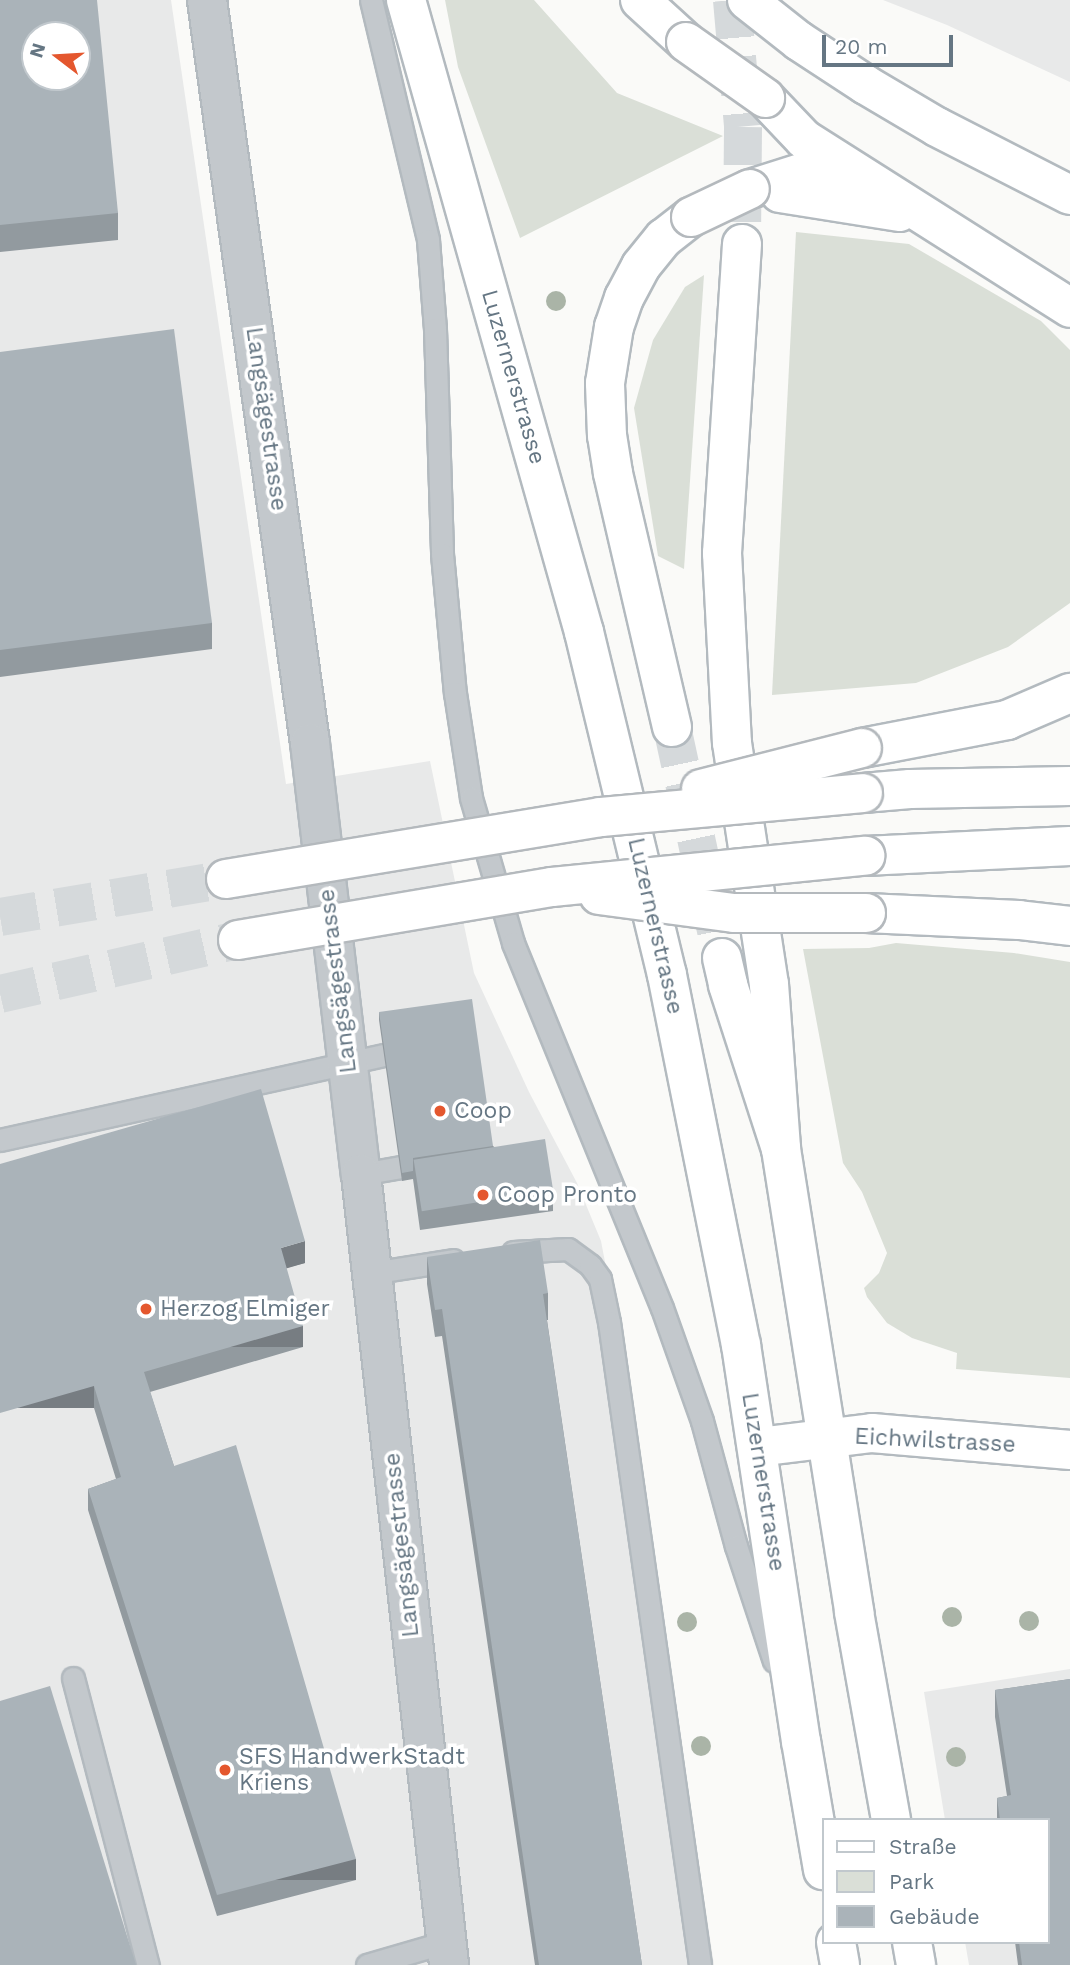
<!DOCTYPE html>
<html>
<head>
<meta charset="utf-8">
<style>
  body { margin:0 }
  #map { position:relative; width:1070px; height:1965px; overflow:hidden; background:#fafaf8; font-family:"Work Sans",sans-serif }
  div>[style] { position:absolute }
  .built>* { inset:0; background:#e8e9e9 }
  .green>* { inset:0; background:#dadfd7 }
  .primary-tunnel>* { height:38px; margin-top:-19px; transform-origin:0; background:repeating-linear-gradient(90deg,#d5d9db 0 38px,transparent 0 57px) }
  .motorway-tunnel>* { height:38px; margin-top:-19px; transform-origin:0; background:repeating-linear-gradient(90deg,#d5d9db 0 38px,transparent 0 57px) }
  .roads { filter:drop-shadow(2px 0 #b3babf) drop-shadow(-2px 0 #b3babf) drop-shadow(0 2px #b3babf) drop-shadow(0 -2px #b3babf) }
  .service>* { height:21px; margin:-10.5px; padding:0 10.5px; transform-origin:10.5px; border-radius:10.5px; background:#c3c8cc }
  .minor>* { height:38px; margin:-19px; padding:0 19px; transform-origin:19px; border-radius:19px; background:#c3c8cc }
  .secondary>* { height:38px; margin:-19px; padding:0 19px; transform-origin:19px; border-radius:19px; background:#fff }
  .primary>* { height:38px; margin:-19px; padding:0 19px; transform-origin:19px; border-radius:19px; background:#fff }
  .motorway>* { height:38px; margin:-19px; padding:0 19px; transform-origin:19px; border-radius:19px; background:#fff }
  .bridges { filter:drop-shadow(2px 0 #b4b9bd) drop-shadow(-2px 0 #b4b9bd) drop-shadow(0 2px #b4b9bd) drop-shadow(0 -2px #b4b9bd) }
  .motorway-bridge>* { height:38px; margin:-19px; padding:0 19px; transform-origin:19px; border-radius:19px; background:#fff }
  .trees>* { width:20px; height:20px; margin:-10px; border-radius:50%; background:#aab4a7 }
  .wall>* { inset:0; background:#929a9f }
  .shaded-wall>* { inset:0; background:#777d82; transform-origin:0 0 }
  .building>* { inset:0; background:#aab3b9; transform-origin:0 0 }
  .dots>* { width:19px; height:19px; translate:-50% -50%; box-sizing:border-box; border:4px solid #fff; border-radius:50% }
  span { translate:-50% -50%; white-space:nowrap; text-align:center; line-height:1.15; -webkit-text-stroke:7px #fff; paint-order:stroke }
  .street-label { font-size:23px; color:#657683 }
  .poi-label { font-size:23px; color:#657683 }
  .left { translate:0 -50%; text-align:left }
  .legend { position:absolute; left:822px; top:1818px; width:228px; height:126px; box-sizing:border-box; background:#fff; border:2px solid #c1c8cd; margin:0; padding:9px 12px; list-style:none; font-size:21px; color:#657683 }
  .legend li { display:flex; align-items:center; gap:14px; height:35px }
  .legend b { width:35px; border:2px solid #c1c8cd }
  .north { position:absolute; left:21px; top:21px; width:70px; height:70px; box-sizing:border-box; background:#fff; border:2px solid #c1c8cd; border-radius:50%; rotate:287deg; font-size:19px; font-weight:700; line-height:28px; text-align:center; color:#657683 }
  .north::after { content:''; display:block; margin:auto; width:24px; height:32px; background:#e4572e; clip-path:polygon(50% 0,100% 100%,50% 72%,0 100%) }
  .scale { position:absolute; left:822px; top:35px; width:131px; height:32px; box-sizing:border-box; border:4px solid #657683; border-top:0; padding-left:9px; font-size:21px; line-height:24px; white-space:nowrap; color:#657683; -webkit-text-stroke:5px #fff; paint-order:stroke }
</style>
</head>
<body>
<div id="map">
  <div class="built">
    <i style="clip-path:polygon(evenodd,0 0,171px 0,286px 784px,430px 761px,474px 973px,529px 1092px,577px 1183px,601px 1241px,623px 1356px,714px 1965px,0 1965px,0 0,35px 35px,77px 35px,77px 77px,35px 77px,35px 35px)"></i>
    <i style="clip-path:polygon(883px 0,1070px 0,1070px 82px,947px 25px)"></i>
    <i style="clip-path:polygon(1070px 1669px,1070px 1965px,969px 1965px,965px 1942px,1047px 1942px,1047px 1820px,945px 1820px,924px 1692px)"></i>
  </div>
  <div class="green">
    <i style="clip-path:polygon(445px 0,534px 0,617px 93px,723px 136px,520px 238px,458px 67px)"></i>
    <i style="clip-path:polygon(796px 232px,909px 244px,1041px 321px,1070px 350px,1070px 603px,1008px 647px,916px 683px,772px 695px)"></i>
    <i style="clip-path:polygon(704px 275px,684px 569px,658px 556px,634px 408px,653px 340px,685px 287px)"></i>
    <i style="clip-path:polygon(896px 943px,1014px 953px,1070px 962px,1070px 1378px,956px 1369px,957px 1353px,912px 1338px,887px 1323px,867px 1297px,864px 1288px,879px 1273px,887px 1253px,862px 1192px,843px 1163px,803px 949px,869px 948px)"></i>
  </div>
  <div class="primary-tunnel">
    <i style="left:732px;top:0;width:127px;rotate:85deg"></i>
    <i style="left:743px;top:127px;width:117px;rotate:90.5deg"></i>
  </div>
  <div class="motorway-tunnel">
    <i style="left:672px;top:727px;width:236px;rotate:77.8deg"></i>
    <i style="left:0;top:917px;width:229px;rotate:-9.5deg"></i>
    <i style="left:0;top:994px;width:244px;rotate:-12.8deg"></i>
  </div>
  <div class="roads">
    <div class="service">
      <i style="left:371px;top:0;width:247px;rotate:76.6deg"></i>
      <i style="left:428px;top:240px;width:89px;rotate:85.5deg"></i>
      <i style="left:435px;top:329px;width:225px;rotate:88.2deg"></i>
      <i style="left:442px;top:554px;width:140px;rotate:84.7deg"></i>
      <i style="left:455px;top:693px;width:106px;rotate:81.3deg"></i>
      <i style="left:471px;top:798px;width:151px;rotate:73.8deg"></i>
      <i style="left:513px;top:943px;width:394px;rotate:67.8deg"></i>
      <i style="left:662px;top:1308px;width:120px;rotate:70.5deg"></i>
      <i style="left:702px;top:1421px;width:130px;rotate:74.8deg"></i>
      <i style="left:736px;top:1546px;width:121px;rotate:71.7deg"></i>
      <i style="left:0;top:1140px;width:393px;rotate:-12.5deg"></i>
      <i style="left:361px;top:1174px;width:40px;rotate:-10deg"></i>
      <i style="left:513px;top:1252px;width:55px;rotate:-3.1deg"></i>
      <i style="left:568px;top:1249px;width:27px;rotate:36deg"></i>
      <i style="left:590px;top:1265px;width:17px;rotate:54deg"></i>
      <i style="left:600px;top:1279px;width:44px;rotate:78.2deg"></i>
      <i style="left:609px;top:1322px;width:649px;rotate:81.94deg"></i>
      <i style="left:371px;top:1273px;width:83px;rotate:-9deg"></i>
      <i style="left:73px;top:1678px;width:297px;rotate:75.4deg"></i>
      <i style="left:367px;top:1965px;width:82px;rotate:-16.2deg"></i>
    </div>
    <div class="minor">
      <i style="left:207px;top:0;width:750px;rotate:82.11deg"></i>
      <i style="left:310px;top:743px;width:434px;rotate:83.3deg"></i>
      <i style="left:361px;top:1174px;width:796px;rotate:83.65deg"></i>
    </div>
    <div class="secondary">
      <i style="left:758px;top:1447px;width:115px;rotate:-7deg"></i>
      <i style="left:872px;top:1433px;width:199px;rotate:4.9deg"></i>
    </div>
    <div class="primary">
      <i style="left:406px;top:0;width:657px;rotate:74.27deg"></i>
      <i style="left:584px;top:632px;width:353px;rotate:76.4deg"></i>
      <i style="left:667px;top:975px;width:377px;rotate:78.7deg"></i>
      <i style="left:741px;top:1345px;width:401px;rotate:81.4deg"></i>
      <i style="left:801px;top:1741px;width:131px;rotate:80.3deg"></i>
      <i style="left:742px;top:244px;width:310px;rotate:93.7deg"></i>
      <i style="left:722px;top:553px;width:190px;rotate:87deg"></i>
      <i style="left:732px;top:743px;width:244px;rotate:81.3deg"></i>
      <i style="left:769px;top:984px;width:165px;rotate:85.8deg"></i>
      <i style="left:781px;top:1149px;width:469px;rotate:81deg"></i>
      <i style="left:854px;top:1612px;width:211px;rotate:79.9deg"></i>
      <i style="left:836px;top:1942px;width:23px;rotate:80deg"></i>
      <i style="left:912px;top:1942px;width:23px;rotate:80deg"></i>
    </div>
    <div class="motorway">
      <i style="left:640px;top:0;width:62px;rotate:42.4deg"></i>
      <i style="left:747px;top:0;width:66px;rotate:38.3deg"></i>
      <i style="left:799px;top:41px;width:80px;rotate:33.3deg"></i>
      <i style="left:866px;top:85px;width:82px;rotate:30.6deg"></i>
      <i style="left:937px;top:127px;width:149px;rotate:27.1deg"></i>
      <i style="left:765px;top:98px;width:57px;rotate:46.4deg"></i>
      <i style="left:804px;top:139px;width:315px;rotate:32.4deg"></i>
      <i style="left:750px;top:189px;width:57px;rotate:-17.5deg"></i>
      <i style="left:804px;top:172px;width:53px;rotate:3.2deg"></i>
      <i style="left:780px;top:193px;width:121px;rotate:9deg"></i>
      <i style="left:672px;top:727px;width:261px;rotate:-103.1deg"></i>
      <i style="left:613px;top:473px;width:37px;rotate:-99deg"></i>
      <i style="left:607px;top:436px;width:53px;rotate:-92.2deg"></i>
      <i style="left:605px;top:383px;width:57px;rotate:-80.9deg"></i>
      <i style="left:614px;top:327px;width:31px;rotate:-71deg"></i>
      <i style="left:624px;top:298px;width:36px;rotate:-62deg"></i>
      <i style="left:641px;top:266px;width:36px;rotate:-51deg"></i>
      <i style="left:664px;top:238px;width:34px;rotate:-38deg"></i>
      <i style="left:862px;top:748px;width:148px;rotate:-10.9deg"></i>
      <i style="left:1007px;top:720px;width:69px;rotate:-23.2deg"></i>
      <i style="left:863px;top:793px;width:47px;rotate:-4.9deg"></i>
      <i style="left:910px;top:789px;width:160px;rotate:-1.1deg"></i>
      <i style="left:865px;top:856px;width:205px;rotate:-2.8deg"></i>
      <i style="left:866px;top:913px;width:153px;rotate:2.6deg"></i>
      <i style="left:1019px;top:920px;width:51px;rotate:6.7deg"></i>
      <i style="left:722px;top:958px;width:28px;rotate:77deg"></i>
      <i style="left:728px;top:985px;width:172px;rotate:72.1deg"></i>
    </div>
  </div>
  <div class="bridges">
    <div class="motorway-bridge">
      <i style="left:686px;top:42px;width:97px;rotate:35.3deg"></i>
      <i style="left:691px;top:217px;width:65px;rotate:-25.4deg"></i>
      <i style="left:701px;top:789px;width:166px;rotate:-14.3deg"></i>
      <i style="left:226px;top:879px;width:380px;rotate:-9.4deg"></i>
      <i style="left:601px;top:817px;width:263px;rotate:-5.2deg"></i>
      <i style="left:599px;top:895px;width:136px;rotate:7.6deg"></i>
      <i style="left:734px;top:913px;width:132px"></i>
      <i style="left:238px;top:940px;width:318px;rotate:-9.6deg"></i>
      <i style="left:552px;top:887px;width:315px;rotate:-5.7deg"></i>
    </div>
  </div>
  <div class="trees">
    <i style="left:556px;top:301px"></i>
    <i style="left:952px;top:1617px"></i>
    <i style="left:1029px;top:1621px"></i>
    <i style="left:687px;top:1622px"></i>
    <i style="left:701px;top:1746px"></i>
    <i style="left:956px;top:1757px"></i>
  </div>
  <div class="wall">
    <i style="clip-path:polygon(0 0,118px 213px,118px 240px,0 252px)"></i>
    <i style="clip-path:polygon(0 352px,212px 623px,212px 649px,0 677px)"></i>
    <i style="clip-path:polygon(379px 1012px,493px 1146px,553px 1190px,553px 1211px,420px 1230px,413px 1179px,402px 1181px,379px 1020px)"></i>
    <i style="clip-path:polygon(0 1164px,305px 1263px,286px 1268px,303px 1347px,150px 1392px,174px 1466px,356px 1880px,217px 1916px,88px 1510px,88px 1489px,116px 1479px,94px 1408px)"></i>
    <i style="clip-path:polygon(427px 1257px,548px 1293px,548px 1320px,547px 1320px,642px 1965px,535px 1965px,442px 1336px,435px 1337px,427px 1284px)"></i>
    <i style="clip-path:polygon(1070px 1679px,1070px 1965px,1018px 1965px,1015px 1942px,1047px 1942px,1047px 1820px,997px 1820px,997px 1798px,1007px 1796px,995px 1717px,995px 1690px)"></i>
  </div>
  <div class="shaded-wall">
    <i style="clip-path:polygon(305px 1241px,305px 1263px,281px 1270px,281px 1248px)"></i>
    <i style="left:303px;top:1326px;width:21px;height:166px;rotate:90deg"></i>
    <i style="left:94px;top:1386px;width:22px;height:98px;rotate:90deg"></i>
    <i style="left:356px;top:1859px;width:21px;height:144px;rotate:90deg"></i>
  </div>
  <div class="building">
    <i style="clip-path:polygon(evenodd,0 0,97px 0,118px 213px,0 225px,0 0,35px 35px,77px 35px,77px 77px,35px 77px,35px 35px)"></i>
    <i style="clip-path:polygon(174px 329px,212px 623px,0 650px,0 352px)"></i>
    <i style="clip-path:polygon(472px 999px,493px 1146px,413px 1158px,413px 1171px,402px 1173px,379px 1012px)"></i>
    <i style="clip-path:polygon(261px 1089px,305px 1241px,281px 1248px,303px 1326px,144px 1372px,174px 1466px,236px 1445px,356px 1859px,217px 1895px,88px 1489px,121px 1477px,94px 1386px,0 1413px,0 1164px)"></i>
    <i style="left:545px;top:1139px;width:52px;height:133px;rotate:81deg"></i>
    <i style="clip-path:polygon(540px 1240px,548px 1293px,543px 1294px,642px 1965px,539px 1965px,442px 1309px,435px 1310px,427px 1257px)"></i>
    <i style="clip-path:polygon(1070px 1679px,1070px 1965px,1022px 1965px,1019px 1942px,1047px 1942px,1047px 1820px,1000px 1820px,997px 1798px,1011px 1795px,995px 1690px)"></i>
    <i style="clip-path:polygon(50px 1686px,136px 1965px,0 1965px,0 1701px)"></i>
  </div>
  <div class="dots">
    <i style="left:440px;top:1111px;background:#e4572e"></i>
    <i style="left:483px;top:1195px;background:#e4572e"></i>
    <i style="left:146px;top:1309px;background:#e4572e"></i>
    <i style="left:225px;top:1770px;background:#e4572e"></i>
  </div>
  <div class="street-label">
    <span style="left:513px;top:377px;rotate:74deg">Luzernerstrasse</span>
    <span style="left:266px;top:419px;rotate:82deg">Langsägestrasse</span>
    <span style="left:655px;top:926px;rotate:77deg">Luzernerstrasse</span>
    <span style="left:338px;top:981px;rotate:-97deg">Langsägestrasse</span>
    <span style="left:935px;top:1441px;rotate:3deg">Eichwilstrasse</span>
    <span style="left:763px;top:1482px;rotate:81deg">Luzernerstrasse</span>
    <span style="left:402px;top:1545px;rotate:-96deg">Langsägestrasse</span>
  </div>
  <div class="poi-label">
    <span class="left" style="left:454px;top:1111px">Coop</span>
    <span class="left" style="left:497px;top:1195px">Coop Pronto</span>
    <span class="left" style="left:160px;top:1309px">Herzog Elmiger</span>
    <span class="left" style="left:239px;top:1770px">SFS HandwerkStadt<br>Kriens</span>
  </div>
  <ul class="legend">
  <li><b style="height:9px;background:#fff"></b>Straße</li>
  <li><b style="height:19px;background:#dadfd7"></b>Park</li>
  <li><b style="height:19px;background:#aab3b9"></b>Gebäude</li>
  </ul>
  <div class="north">N</div>
  <div class="scale">20 m</div>
</div>
</body>
</html>
